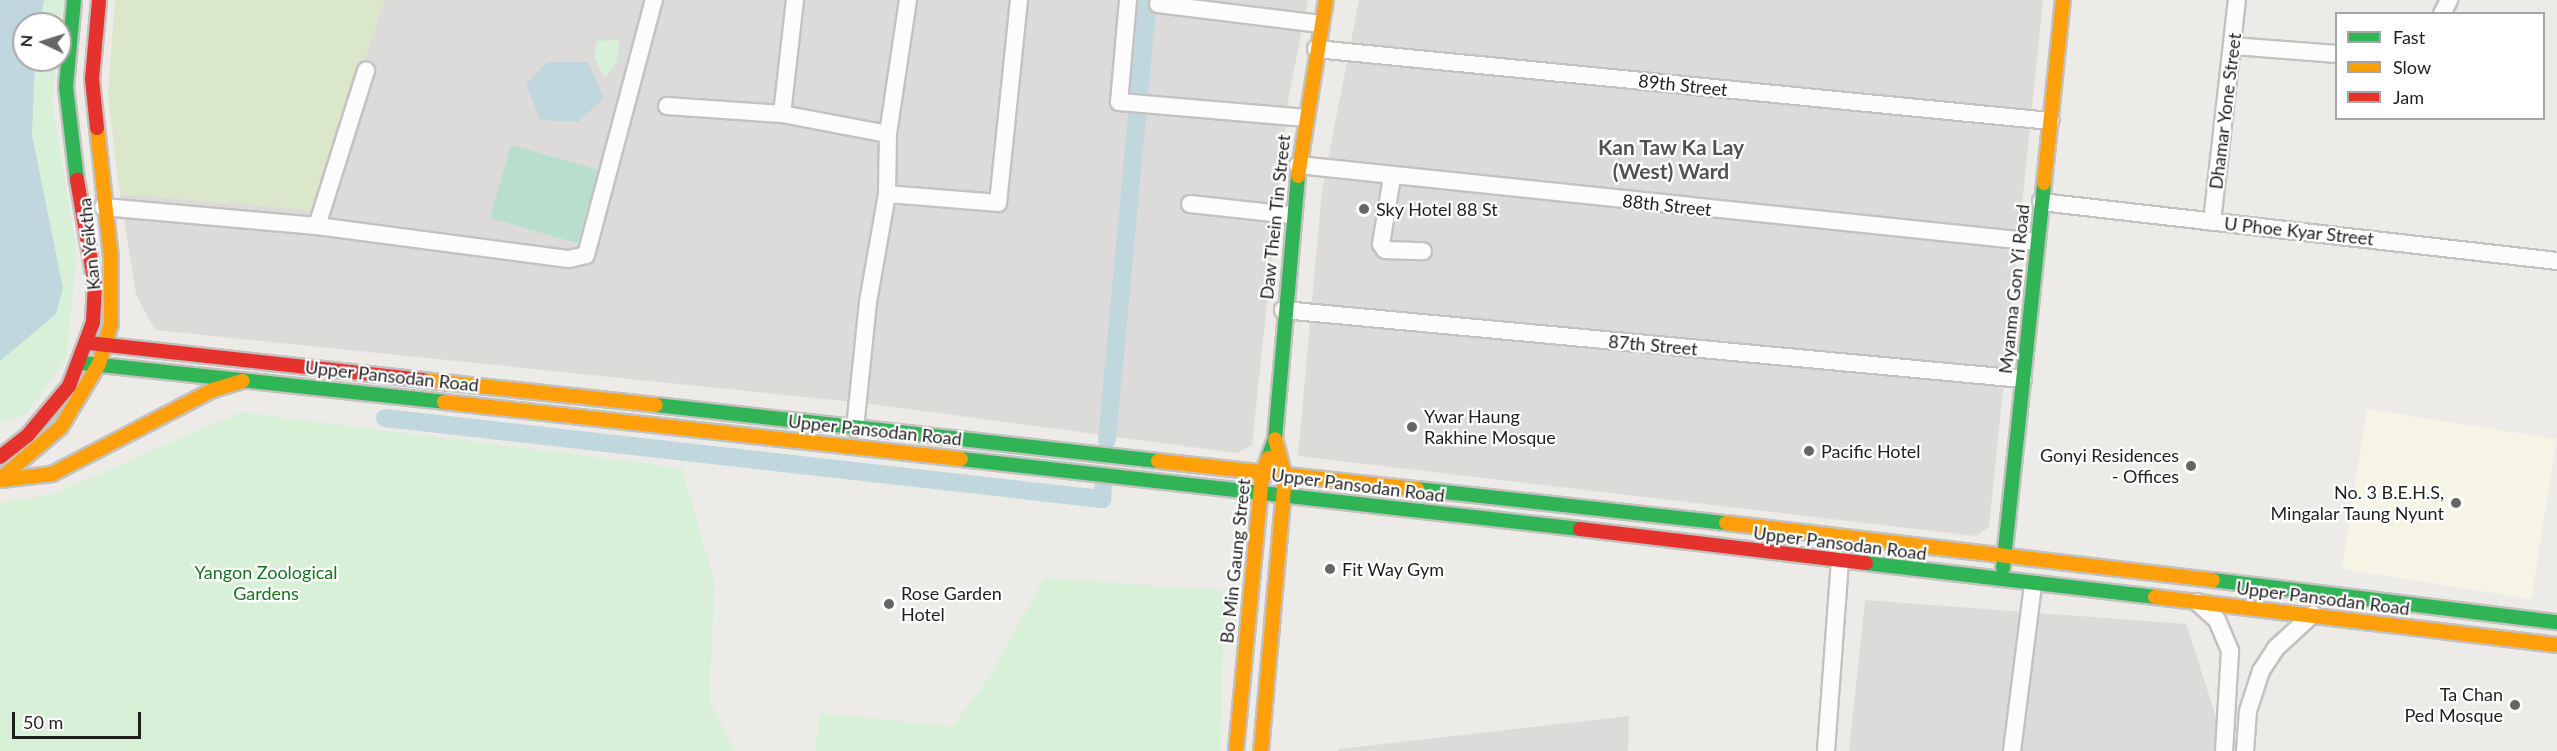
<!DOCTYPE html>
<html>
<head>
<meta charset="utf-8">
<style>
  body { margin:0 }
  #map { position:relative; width:2557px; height:751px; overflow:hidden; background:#edebe8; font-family:Lato,sans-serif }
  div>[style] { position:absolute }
  .residential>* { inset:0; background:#dcdbd9 }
  .education>* { inset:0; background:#f5f4e5; transform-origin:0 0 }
  .grass>* { inset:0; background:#dae7ca }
  .park>* { inset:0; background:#d9f0d8 }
  .pitch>* { inset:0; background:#b8dfce; transform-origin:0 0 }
  .water>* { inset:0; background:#bfd7dd }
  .canal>* { height:18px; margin:-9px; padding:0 9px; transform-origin:9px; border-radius:9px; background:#bfd7dd }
  .roads { filter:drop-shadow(2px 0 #c3c2c0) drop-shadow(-2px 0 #c3c2c0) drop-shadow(0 2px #c3c2c0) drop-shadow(0 -2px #c3c2c0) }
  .street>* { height:16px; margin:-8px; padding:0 8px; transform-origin:8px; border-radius:8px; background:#fcfcfc }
  .fast>* { height:14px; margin:-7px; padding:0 7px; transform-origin:7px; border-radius:7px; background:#30b455 }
  .slow>* { height:14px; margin:-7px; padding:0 7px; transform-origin:7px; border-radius:7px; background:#ff9f0a }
  .jam>* { height:14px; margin:-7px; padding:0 7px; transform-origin:7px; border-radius:7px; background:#e5322d }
  .dots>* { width:16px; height:16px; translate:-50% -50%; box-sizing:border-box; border:3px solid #fff; border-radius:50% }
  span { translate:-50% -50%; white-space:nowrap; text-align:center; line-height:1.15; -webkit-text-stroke:4.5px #fff; paint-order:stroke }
  .street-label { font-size:18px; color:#1f1f1f }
  .poi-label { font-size:18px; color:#1f1f1f }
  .left { translate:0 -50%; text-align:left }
  .right { translate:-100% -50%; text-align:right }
  .park-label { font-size:18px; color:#17731d }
  .quarter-label { font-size:21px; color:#525252; font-weight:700 }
  .legend { position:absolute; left:2335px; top:12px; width:210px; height:108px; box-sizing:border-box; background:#fff; border:2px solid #a5a5a5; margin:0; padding:8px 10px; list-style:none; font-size:18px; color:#1f1f1f }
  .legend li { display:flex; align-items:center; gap:12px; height:30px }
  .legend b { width:30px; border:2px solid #a5a5a5 }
  .north { position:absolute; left:12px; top:12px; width:60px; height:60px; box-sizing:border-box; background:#fff; border:2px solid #a5a5a5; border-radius:50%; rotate:274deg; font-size:16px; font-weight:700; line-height:24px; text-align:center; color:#1f1f1f }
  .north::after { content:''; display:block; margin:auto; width:21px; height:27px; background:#676665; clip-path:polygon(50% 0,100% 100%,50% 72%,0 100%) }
  .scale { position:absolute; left:12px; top:712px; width:129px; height:27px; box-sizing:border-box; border:3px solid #1f1f1f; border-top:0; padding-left:8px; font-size:18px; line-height:21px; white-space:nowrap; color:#1f1f1f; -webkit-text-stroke:4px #fff; paint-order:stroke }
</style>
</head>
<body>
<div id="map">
  <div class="residential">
    <i style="clip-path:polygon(384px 0,1308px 0,1289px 95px,1252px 445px,1237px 453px,863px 403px,155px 330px,136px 295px,120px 194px,313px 210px)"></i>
    <i style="clip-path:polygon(1359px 0,2043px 0,1989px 527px,1976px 536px,1298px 456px,1322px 190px)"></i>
    <i style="clip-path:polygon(1865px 600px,2186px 624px,2227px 751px,1849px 751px)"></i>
    <i style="clip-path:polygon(1629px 716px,1628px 751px,1338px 751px,1339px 749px)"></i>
  </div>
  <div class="education">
    <i style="left:2367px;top:409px;width:192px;height:162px;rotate:9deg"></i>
  </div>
  <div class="grass">
    <i style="clip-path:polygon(115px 0,384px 0,313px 210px,120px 194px,108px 95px)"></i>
  </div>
  <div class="park">
    <i style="clip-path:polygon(44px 0,64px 0,60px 34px,60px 24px,40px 24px)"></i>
    <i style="clip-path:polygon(619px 40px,617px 62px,605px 78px,594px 57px,597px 41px)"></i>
    <i style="clip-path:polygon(35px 60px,57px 60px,52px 101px,77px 255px,66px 360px,26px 414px,0 424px,0 361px,56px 314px,63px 288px,32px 135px)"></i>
    <i style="clip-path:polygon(241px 412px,682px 468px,715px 584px,709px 699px,735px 751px,0 751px,0 503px,53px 494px)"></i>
    <i style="clip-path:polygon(1044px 578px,1225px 590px,1220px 751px,815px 751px,820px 713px,953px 726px,989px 677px)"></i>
  </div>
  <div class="pitch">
    <i style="left:511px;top:145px;width:91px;height:76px;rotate:16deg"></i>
  </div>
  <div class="water">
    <i style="clip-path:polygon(0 0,44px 0,40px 24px,24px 24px,24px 60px,35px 60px,32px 135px,63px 288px,56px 314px,0 361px)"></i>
    <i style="clip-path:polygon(547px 62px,588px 62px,604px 98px,578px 122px,540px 120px,526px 84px)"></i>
  </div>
  <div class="canal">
    <i style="left:385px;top:418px;width:722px;rotate:6.45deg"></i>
    <i style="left:1102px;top:499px;width:11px;rotate:-85deg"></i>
    <i style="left:1107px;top:440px;width:442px;rotate:-84.7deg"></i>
  </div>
  <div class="roads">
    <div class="street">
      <i style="left:908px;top:0;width:135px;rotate:98.5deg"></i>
      <i style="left:888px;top:134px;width:60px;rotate:91deg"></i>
      <i style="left:887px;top:194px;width:111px;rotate:4.6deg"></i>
      <i style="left:998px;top:203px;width:204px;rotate:-84.1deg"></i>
      <i style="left:1128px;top:0;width:102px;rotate:95deg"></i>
      <i style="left:1119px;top:102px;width:186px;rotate:4.9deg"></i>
      <i style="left:1158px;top:4px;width:164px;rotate:7deg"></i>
      <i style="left:2442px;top:14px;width:16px;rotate:-63deg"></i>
      <i style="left:2233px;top:46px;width:103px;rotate:4.4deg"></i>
      <i style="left:1316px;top:49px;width:738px;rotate:5.6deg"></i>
      <i style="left:667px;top:106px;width:115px;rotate:4deg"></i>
      <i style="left:782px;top:114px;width:108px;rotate:10.7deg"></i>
      <i style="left:782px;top:114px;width:115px;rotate:-83.5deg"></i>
      <i style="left:1298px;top:165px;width:743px;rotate:5.95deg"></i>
      <i style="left:1392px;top:177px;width:68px;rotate:99.3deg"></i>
      <i style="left:1381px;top:244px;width:7px;rotate:56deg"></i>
      <i style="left:1385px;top:250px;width:38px;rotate:2deg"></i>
      <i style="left:2041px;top:202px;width:519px;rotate:6.52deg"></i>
      <i style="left:1190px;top:204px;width:103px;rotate:6.2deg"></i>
      <i style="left:103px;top:207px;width:215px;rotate:5.1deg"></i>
      <i style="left:317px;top:226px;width:254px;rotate:7.5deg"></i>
      <i style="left:569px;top:259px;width:17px;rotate:-13deg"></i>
      <i style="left:586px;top:255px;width:264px;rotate:-75.1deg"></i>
      <i style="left:2212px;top:222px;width:223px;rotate:-83.6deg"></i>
      <i style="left:317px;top:226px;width:163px;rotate:-72.5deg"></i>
      <i style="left:1283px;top:310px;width:743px;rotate:5.33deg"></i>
      <i style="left:855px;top:428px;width:127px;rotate:-84.1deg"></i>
      <i style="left:868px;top:302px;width:110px;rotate:-80deg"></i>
      <i style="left:2197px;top:602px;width:27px;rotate:42deg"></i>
      <i style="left:2217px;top:620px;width:34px;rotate:67deg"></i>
      <i style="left:2230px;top:651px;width:100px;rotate:93.4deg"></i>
      <i style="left:1826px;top:751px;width:191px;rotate:-85.8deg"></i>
      <i style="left:2012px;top:751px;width:167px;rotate:-82.8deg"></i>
      <i style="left:2245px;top:751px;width:40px;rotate:-85.7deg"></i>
      <i style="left:2248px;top:711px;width:42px;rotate:-72deg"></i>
      <i style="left:2261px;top:671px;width:27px;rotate:-57deg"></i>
      <i style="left:2276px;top:648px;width:50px;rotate:-42.6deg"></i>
    </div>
    <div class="fast">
      <i style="left:74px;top:0;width:87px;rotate:95.3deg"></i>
      <i style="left:66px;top:87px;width:94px;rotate:83.3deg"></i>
      <i style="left:82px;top:363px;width:364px;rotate:6.1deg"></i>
      <i style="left:656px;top:405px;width:505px;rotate:6.37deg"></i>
      <i style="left:1268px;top:458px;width:20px;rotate:-70deg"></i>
      <i style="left:1275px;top:439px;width:264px;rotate:-85deg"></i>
      <i style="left:961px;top:459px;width:623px;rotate:6.45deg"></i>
      <i style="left:1417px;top:489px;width:311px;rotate:6.3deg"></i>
      <i style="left:1866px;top:563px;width:291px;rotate:6.7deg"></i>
      <i style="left:2003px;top:568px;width:387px;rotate:-83.9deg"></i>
      <i style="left:2213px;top:580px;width:347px;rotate:7deg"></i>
    </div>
    <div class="slow">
      <i style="left:1298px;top:176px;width:178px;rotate:-81deg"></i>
      <i style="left:2044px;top:183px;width:184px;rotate:-84.1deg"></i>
      <i style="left:423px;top:380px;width:234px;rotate:6.1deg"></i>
      <i style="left:444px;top:402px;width:520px;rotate:6.29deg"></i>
      <i style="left:1158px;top:461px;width:261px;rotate:6.2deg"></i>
      <i style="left:0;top:479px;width:80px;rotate:-40.4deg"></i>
      <i style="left:61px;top:427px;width:74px;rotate:-58.9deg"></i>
      <i style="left:99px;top:364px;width:42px;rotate:-73.3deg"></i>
      <i style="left:111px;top:324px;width:66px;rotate:-90deg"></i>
      <i style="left:111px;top:258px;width:131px;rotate:-96.1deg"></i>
      <i style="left:1px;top:480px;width:51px;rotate:-6.7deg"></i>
      <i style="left:52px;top:474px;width:182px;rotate:-27.6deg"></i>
      <i style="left:213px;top:390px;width:31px;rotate:-17deg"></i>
      <i style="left:1726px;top:523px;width:490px;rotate:6.7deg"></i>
      <i style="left:2155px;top:597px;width:405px;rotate:6.8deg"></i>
      <i style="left:1236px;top:751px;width:278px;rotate:-84.6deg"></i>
      <i style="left:1262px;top:474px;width:17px;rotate:-69deg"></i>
      <i style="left:1261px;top:751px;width:276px;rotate:-85deg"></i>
      <i style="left:1285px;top:476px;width:38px;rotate:-105deg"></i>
    </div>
    <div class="jam">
      <i style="left:97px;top:128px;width:49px;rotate:-95.8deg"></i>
      <i style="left:92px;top:79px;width:79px;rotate:-84.9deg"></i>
      <i style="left:89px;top:343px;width:336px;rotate:6.3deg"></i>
      <i style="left:0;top:457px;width:36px;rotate:-38deg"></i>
      <i style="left:28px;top:435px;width:64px;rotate:-50.1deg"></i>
      <i style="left:69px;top:386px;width:68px;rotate:-69.4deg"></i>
      <i style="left:93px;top:322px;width:37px;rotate:-87deg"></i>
      <i style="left:95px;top:285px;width:107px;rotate:-99.7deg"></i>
      <i style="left:1580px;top:529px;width:288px;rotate:6.8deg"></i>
    </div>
  </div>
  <div class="dots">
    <i style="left:1364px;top:209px;background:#676665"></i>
    <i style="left:1412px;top:427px;background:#676665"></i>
    <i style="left:1809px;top:451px;background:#676665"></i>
    <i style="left:2191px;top:466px;background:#676665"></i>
    <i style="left:2456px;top:503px;background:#676665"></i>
    <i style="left:1330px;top:569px;background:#676665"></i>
    <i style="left:889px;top:604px;background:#676665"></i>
    <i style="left:2515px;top:705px;background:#676665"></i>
  </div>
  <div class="street-label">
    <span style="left:1683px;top:85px;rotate:6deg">89th Street</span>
    <span style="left:2225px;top:111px;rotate:-83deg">Dhamar Yone Street</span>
    <span style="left:1667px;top:205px;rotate:6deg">88th Street</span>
    <span style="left:1275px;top:217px;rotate:-84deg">Daw Thein Tin Street</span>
    <span style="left:2299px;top:231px;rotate:6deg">U Phoe Kyar Street</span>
    <span style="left:89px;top:244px;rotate:-96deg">Kan Yeiktha</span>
    <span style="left:2014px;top:289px;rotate:-84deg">Myanma Gon Yi Road</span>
    <span style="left:1653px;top:345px;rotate:5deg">87th Street</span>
    <span style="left:392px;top:376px;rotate:6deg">Upper Pansodan Road</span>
    <span style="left:875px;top:430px;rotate:6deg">Upper Pansodan Road</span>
    <span style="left:1358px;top:485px;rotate:7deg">Upper Pansodan Road</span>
    <span style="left:1840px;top:543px;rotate:7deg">Upper Pansodan Road</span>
    <span style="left:1235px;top:561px;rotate:-84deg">Bo Min Gaung Street</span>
    <span style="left:2323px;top:598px;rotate:7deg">Upper Pansodan Road</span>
  </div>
  <div class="poi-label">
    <span class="left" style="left:1376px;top:209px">Sky Hotel 88 St</span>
    <span class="left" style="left:1424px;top:427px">Ywar Haung<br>Rakhine Mosque</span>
    <span class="left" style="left:1821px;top:451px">Pacific Hotel</span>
    <span class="right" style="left:2179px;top:466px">Gonyi Residences<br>- Offices</span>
    <span class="right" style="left:2444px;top:503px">No. 3 B.E.H.S,<br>Mingalar Taung Nyunt</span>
    <span class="left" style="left:1342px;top:569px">Fit Way Gym</span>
    <span class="left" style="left:901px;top:604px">Rose Garden<br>Hotel</span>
    <span class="right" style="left:2503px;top:705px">Ta Chan<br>Ped Mosque</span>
  </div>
  <div class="park-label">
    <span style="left:266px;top:583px">Yangon Zoological<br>Gardens</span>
  </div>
  <div class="quarter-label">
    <span style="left:1671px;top:159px">Kan Taw Ka Lay<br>(West) Ward</span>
  </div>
  <ul class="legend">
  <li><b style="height:8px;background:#30b455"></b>Fast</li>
  <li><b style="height:8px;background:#ff9f0a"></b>Slow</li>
  <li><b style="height:8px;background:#e5322d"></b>Jam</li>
  </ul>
  <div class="north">N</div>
  <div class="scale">50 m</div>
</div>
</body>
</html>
